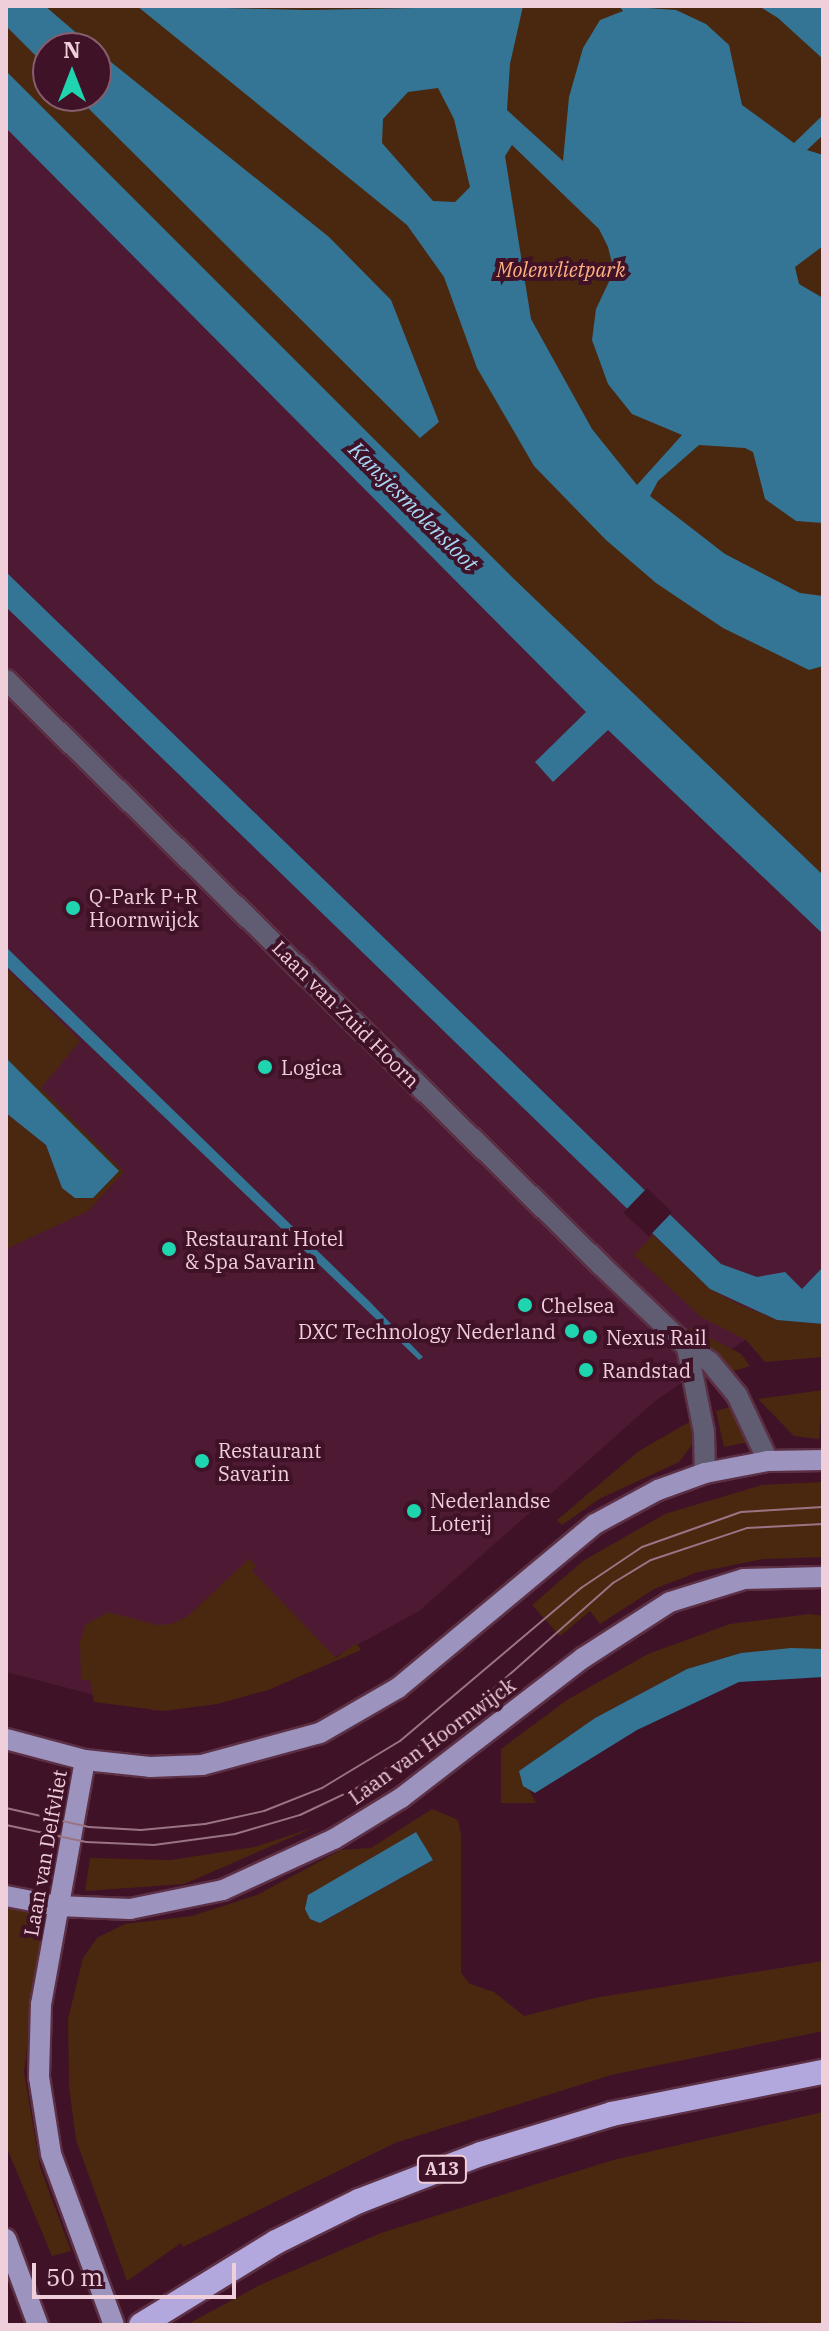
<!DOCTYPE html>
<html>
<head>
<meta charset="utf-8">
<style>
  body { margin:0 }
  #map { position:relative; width:829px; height:2331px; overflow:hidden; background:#401228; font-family:"IBM Plex Serif",serif }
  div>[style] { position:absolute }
  .built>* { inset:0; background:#4e1a33 }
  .green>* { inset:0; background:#4a280f }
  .water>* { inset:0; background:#347494 }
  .pier>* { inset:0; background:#401228; transform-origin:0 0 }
  .roads { filter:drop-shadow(2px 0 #5c3044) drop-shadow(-2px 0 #5c3044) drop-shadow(0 2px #5c3044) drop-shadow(0 -2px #5c3044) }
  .minor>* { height:20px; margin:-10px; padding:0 10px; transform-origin:10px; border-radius:10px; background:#605c72 }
  .major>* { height:20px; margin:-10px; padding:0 10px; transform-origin:10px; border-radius:10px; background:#9c93bf }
  .highway>* { height:24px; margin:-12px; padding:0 12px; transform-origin:12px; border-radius:12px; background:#b3a8de }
  .tram>* { height:2px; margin:-1px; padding:0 1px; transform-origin:1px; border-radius:1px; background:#9a7484 }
  .dots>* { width:22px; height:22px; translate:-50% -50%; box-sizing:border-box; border:4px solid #401228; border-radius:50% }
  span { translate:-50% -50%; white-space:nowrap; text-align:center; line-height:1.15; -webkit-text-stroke:8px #401228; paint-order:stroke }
  .shield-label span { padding:2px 6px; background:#401228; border:2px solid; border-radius:6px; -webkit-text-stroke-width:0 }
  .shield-label { font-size:18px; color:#efcfda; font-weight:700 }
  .park-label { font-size:20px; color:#ffb27e; font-style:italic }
  .poi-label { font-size:20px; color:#efcfda }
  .left { translate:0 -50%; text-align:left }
  .right { translate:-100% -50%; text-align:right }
  .street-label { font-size:20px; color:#efcfda }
  .water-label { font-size:22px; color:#a6d9f7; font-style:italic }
  .frame { position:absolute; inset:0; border:8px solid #efcfda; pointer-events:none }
  .north { position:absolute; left:32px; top:32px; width:80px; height:80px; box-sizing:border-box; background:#401228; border:2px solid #865e6f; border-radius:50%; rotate:0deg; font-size:22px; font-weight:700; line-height:32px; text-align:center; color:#efcfda }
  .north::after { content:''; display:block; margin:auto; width:28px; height:36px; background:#1fd5b0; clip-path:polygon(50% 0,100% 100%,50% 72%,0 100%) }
  .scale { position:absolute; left:32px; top:2263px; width:204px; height:36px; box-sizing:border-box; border:4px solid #efcfda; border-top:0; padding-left:10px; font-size:24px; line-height:28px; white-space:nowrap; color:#efcfda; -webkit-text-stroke:6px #401228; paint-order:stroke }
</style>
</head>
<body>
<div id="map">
  <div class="built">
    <i style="clip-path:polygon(6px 114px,823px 919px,823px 1287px,655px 1401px,419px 1611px,335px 1657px,251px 1690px,156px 1711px,6px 1672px)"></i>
  </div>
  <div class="green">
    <i style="clip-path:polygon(evenodd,6px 6px,823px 6px,823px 894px,6px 91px,6px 6px,48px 48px,96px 48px,96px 96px,48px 96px,48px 48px)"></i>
    <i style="clip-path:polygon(6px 968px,80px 1041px,41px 1088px,124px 1172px,88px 1211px,6px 1249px,6px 1113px,46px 1145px,62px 1188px,50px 1104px,6px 1058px)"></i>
    <i style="clip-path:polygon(653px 1235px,710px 1289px,740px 1305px,777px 1320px,823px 1324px,823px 1357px,765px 1362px,746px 1340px,701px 1317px,634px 1255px)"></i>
    <i style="clip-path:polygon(691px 1328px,741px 1354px,750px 1366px,730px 1372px,688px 1331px)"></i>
    <i style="clip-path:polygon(823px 1390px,819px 1439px,794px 1436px,758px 1399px)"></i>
    <i style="clip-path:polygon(733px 1406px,748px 1442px,724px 1447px,716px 1411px)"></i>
    <i style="clip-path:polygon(691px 1421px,694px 1442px,679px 1462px,599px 1499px,562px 1525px,557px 1520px,639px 1451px)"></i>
    <i style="clip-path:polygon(823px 1482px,823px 1557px,763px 1559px,698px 1572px,654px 1589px,600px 1624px,590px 1611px,560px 1636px,532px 1605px,583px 1561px,665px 1514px,762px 1485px)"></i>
    <i style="clip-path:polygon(249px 1559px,256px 1566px,252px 1571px,336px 1658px,356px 1643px,361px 1650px,268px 1690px,217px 1704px,164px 1711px,94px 1702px,90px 1680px,81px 1680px,80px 1642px,85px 1625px,108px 1612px,157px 1625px,171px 1624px,187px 1617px)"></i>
    <i style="clip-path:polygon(810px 1614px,823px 1616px,823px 1649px,741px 1653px,687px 1669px,595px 1718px,519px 1771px,536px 1803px,501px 1803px,501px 1749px,567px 1700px,648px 1654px,730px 1624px)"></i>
    <i style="clip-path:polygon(evenodd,432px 1809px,458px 1820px,461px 1835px,461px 1973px,470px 1984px,494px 1992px,524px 2016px,595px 1998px,823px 1961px,823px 2031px,611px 2075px,395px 2143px,183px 2247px,181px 2243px,127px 2281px,76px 2140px,69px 2086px,68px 2019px,83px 1958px,97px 1938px,125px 1924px,192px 1916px,257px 1895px,341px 1850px,371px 1848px,432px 1809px,415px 1832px,433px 1860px,321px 1923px,415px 1832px)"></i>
    <i style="clip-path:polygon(315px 1827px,184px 1884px,85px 1891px,90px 1858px,171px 1860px,255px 1847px)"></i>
    <i style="clip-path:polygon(6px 1908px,44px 1914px,24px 2072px,40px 2167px,71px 2251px,52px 2256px,6px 2146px)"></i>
    <i style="clip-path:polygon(823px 2112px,823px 2325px,659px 2319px,592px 2325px,186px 2325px,260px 2285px,381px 2233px,613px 2160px)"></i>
  </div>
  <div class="water">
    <i style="clip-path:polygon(6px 6px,45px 6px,94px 48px,48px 48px,48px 68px,6px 26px)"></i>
    <i style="clip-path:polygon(evenodd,137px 6px,308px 10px,523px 6px,510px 64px,507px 110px,563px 161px,569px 97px,583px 48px,600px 20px,623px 11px,619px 6px,676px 10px,706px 24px,729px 45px,742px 105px,794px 143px,823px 115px,823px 135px,807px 150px,823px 155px,823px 246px,795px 267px,799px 284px,823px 298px,823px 523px,796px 521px,765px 499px,753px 452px,745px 448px,699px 445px,658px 481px,650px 496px,725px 554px,800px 593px,823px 596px,823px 666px,809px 670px,723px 628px,656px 583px,606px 540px,534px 466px,477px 368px,444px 277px,407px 225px,137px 6px,438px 88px,454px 119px,470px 187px,455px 202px,433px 201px,382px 143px,383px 119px,408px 92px,438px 88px,137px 6px,512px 145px,599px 229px,608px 247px,614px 271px,596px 309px,592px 340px,608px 384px,632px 414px,682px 435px,637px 485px,592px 429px,531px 319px,505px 156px,512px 145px)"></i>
    <i style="clip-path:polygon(759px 6px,823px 6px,823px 59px,778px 18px)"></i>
    <i style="clip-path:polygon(96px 50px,329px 237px,391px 300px,439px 422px,420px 438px,76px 96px,96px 96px)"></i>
    <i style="clip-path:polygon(6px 71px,514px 579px,823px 875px,823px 934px,608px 730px,553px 782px,535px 762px,586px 712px,6px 128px)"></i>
    <i style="clip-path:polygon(6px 572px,721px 1264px,757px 1277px,785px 1272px,802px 1289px,823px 1267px,823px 1324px,777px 1320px,710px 1289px,6px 607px)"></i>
    <i style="clip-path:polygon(6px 947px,370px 1302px,423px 1357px,419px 1360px,6px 966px)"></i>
    <i style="clip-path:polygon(6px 1058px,119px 1171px,93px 1198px,75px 1198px,62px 1188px,46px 1145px,6px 1113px)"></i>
    <i style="clip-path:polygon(791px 1648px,823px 1649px,823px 1677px,739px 1682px,637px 1730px,535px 1793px,523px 1786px,519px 1771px,595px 1718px,687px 1669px,741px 1653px)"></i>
    <i style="clip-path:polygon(416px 1832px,433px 1860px,320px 1923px,310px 1919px,305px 1909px,308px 1895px)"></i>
  </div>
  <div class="pier">
    <i style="left:647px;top:1188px;width:35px;height:34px;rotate:44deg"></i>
  </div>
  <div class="roads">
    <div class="minor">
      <i style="left:6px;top:680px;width:834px;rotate:44.51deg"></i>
      <i style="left:601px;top:1265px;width:119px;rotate:43.6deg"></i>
      <i style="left:687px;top:1347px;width:27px;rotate:33deg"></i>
      <i style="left:710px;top:1362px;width:43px;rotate:50.7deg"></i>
      <i style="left:737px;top:1395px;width:73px;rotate:64.8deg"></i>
      <i style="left:687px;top:1347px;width:87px;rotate:78.7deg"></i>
      <i style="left:704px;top:1432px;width:41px;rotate:88.6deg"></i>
    </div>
    <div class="major">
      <i style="left:6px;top:1739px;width:82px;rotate:14.9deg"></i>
      <i style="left:85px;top:1760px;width:65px;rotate:6.1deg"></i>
      <i style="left:150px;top:1767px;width:52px;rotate:-2.2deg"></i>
      <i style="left:202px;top:1765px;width:122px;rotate:-15.2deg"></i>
      <i style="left:320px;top:1733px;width:90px;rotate:-30deg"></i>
      <i style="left:398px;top:1688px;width:256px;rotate:-39.8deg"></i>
      <i style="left:595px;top:1524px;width:72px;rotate:-28.4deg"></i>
      <i style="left:658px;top:1490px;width:50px;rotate:-19.9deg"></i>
      <i style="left:705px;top:1473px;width:64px;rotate:-10.8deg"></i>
      <i style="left:768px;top:1461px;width:55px;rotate:-1deg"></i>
      <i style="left:85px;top:1760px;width:248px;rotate:100.2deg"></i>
      <i style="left:41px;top:2004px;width:73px;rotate:91.6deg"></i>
      <i style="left:39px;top:2077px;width:78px;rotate:81.1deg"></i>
      <i style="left:51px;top:2154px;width:182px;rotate:69.8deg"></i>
      <i style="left:6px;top:1896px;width:53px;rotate:10.9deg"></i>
      <i style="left:58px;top:1906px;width:72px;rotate:2.4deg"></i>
      <i style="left:130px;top:1909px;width:95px;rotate:-11.5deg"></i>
      <i style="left:223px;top:1890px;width:122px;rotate:-24.7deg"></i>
      <i style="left:334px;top:1839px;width:79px;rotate:-31.5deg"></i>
      <i style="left:401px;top:1798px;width:230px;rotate:-37.6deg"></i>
      <i style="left:583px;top:1658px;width:103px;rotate:-32.8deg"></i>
      <i style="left:670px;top:1602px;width:77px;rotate:-17.3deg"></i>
      <i style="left:744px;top:1579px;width:79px;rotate:-1.5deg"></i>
      <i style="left:6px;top:2239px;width:92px;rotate:69.6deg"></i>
    </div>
    <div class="highway">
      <i style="left:141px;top:2325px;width:158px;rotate:-31.6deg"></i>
      <i style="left:276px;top:2242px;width:93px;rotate:-26.3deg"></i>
      <i style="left:359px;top:2201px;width:131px;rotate:-21.1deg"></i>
      <i style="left:481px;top:2154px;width:137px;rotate:-17deg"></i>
      <i style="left:612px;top:2114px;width:215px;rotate:-11.3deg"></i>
    </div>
  </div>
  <div class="tram">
    <i style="left:6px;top:1808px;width:85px;rotate:12.9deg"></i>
    <i style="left:89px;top:1827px;width:52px;rotate:3.3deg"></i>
    <i style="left:141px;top:1830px;width:64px;rotate:-5.4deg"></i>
    <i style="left:205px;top:1824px;width:60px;rotate:-12.4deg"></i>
    <i style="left:264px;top:1811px;width:62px;rotate:-21.6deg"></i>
    <i style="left:322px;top:1788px;width:91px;rotate:-31.1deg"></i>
    <i style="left:400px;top:1741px;width:237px;rotate:-40.2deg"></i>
    <i style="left:581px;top:1588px;width:73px;rotate:-33.9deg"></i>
    <i style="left:642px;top:1547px;width:105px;rotate:-19.5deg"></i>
    <i style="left:741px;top:1512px;width:82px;rotate:-3.5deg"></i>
    <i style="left:6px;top:1825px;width:82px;rotate:12deg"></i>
    <i style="left:86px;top:1842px;width:68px;rotate:2.5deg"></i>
    <i style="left:154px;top:1845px;width:82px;rotate:-7.7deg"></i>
    <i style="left:235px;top:1834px;width:68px;rotate:-16.3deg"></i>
    <i style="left:300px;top:1815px;width:61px;rotate:-25.3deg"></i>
    <i style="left:355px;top:1789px;width:69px;rotate:-33.7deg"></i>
    <i style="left:412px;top:1751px;width:89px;rotate:-36.7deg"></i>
    <i style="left:483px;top:1698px;width:174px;rotate:-41.5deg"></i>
    <i style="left:613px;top:1583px;width:44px;rotate:-31.2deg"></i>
    <i style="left:651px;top:1560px;width:101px;rotate:-18.4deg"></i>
    <i style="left:747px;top:1528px;width:76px;rotate:-3deg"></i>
  </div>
  <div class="dots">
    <i style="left:73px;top:908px;background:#1fd5b0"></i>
    <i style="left:265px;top:1067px;background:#1fd5b0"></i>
    <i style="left:169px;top:1249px;background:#1fd5b0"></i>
    <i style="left:525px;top:1305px;background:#1fd5b0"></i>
    <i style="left:572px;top:1331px;background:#1fd5b0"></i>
    <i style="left:590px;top:1337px;background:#1fd5b0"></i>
    <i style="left:586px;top:1370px;background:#1fd5b0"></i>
    <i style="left:202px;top:1461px;background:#1fd5b0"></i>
    <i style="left:414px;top:1511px;background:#1fd5b0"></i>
  </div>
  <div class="shield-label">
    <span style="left:442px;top:2169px">A13</span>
  </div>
  <div class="park-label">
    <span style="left:561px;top:269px">Molenvlietpark</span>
  </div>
  <div class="poi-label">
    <span class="left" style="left:89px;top:908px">Q-Park P+R<br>Hoornwijck</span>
    <span class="left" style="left:281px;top:1067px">Logica</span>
    <span class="left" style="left:185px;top:1250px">Restaurant Hotel<br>&amp; Spa Savarin</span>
    <span class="left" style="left:541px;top:1305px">Chelsea</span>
    <span class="right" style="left:556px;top:1331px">DXC Technology Nederland</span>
    <span class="left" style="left:606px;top:1337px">Nexus Rail</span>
    <span class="left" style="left:602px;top:1370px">Randstad</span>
    <span class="left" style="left:218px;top:1462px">Restaurant<br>Savarin</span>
    <span class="left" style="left:430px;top:1512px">Nederlandse<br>Loterij</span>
  </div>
  <div class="street-label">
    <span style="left:346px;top:1014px;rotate:45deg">Laan van Zuid Hoorn</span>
    <span style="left:432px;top:1741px;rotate:-36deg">Laan van Hoornwijck</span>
    <span style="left:45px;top:1853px;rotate:-80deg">Laan van Delfvliet</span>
  </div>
  <div class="water-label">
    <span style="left:414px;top:506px;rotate:45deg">Kansjesmolensloot</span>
  </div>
  <div class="frame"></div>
  <div class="north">N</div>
  <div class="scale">50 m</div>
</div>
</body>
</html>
